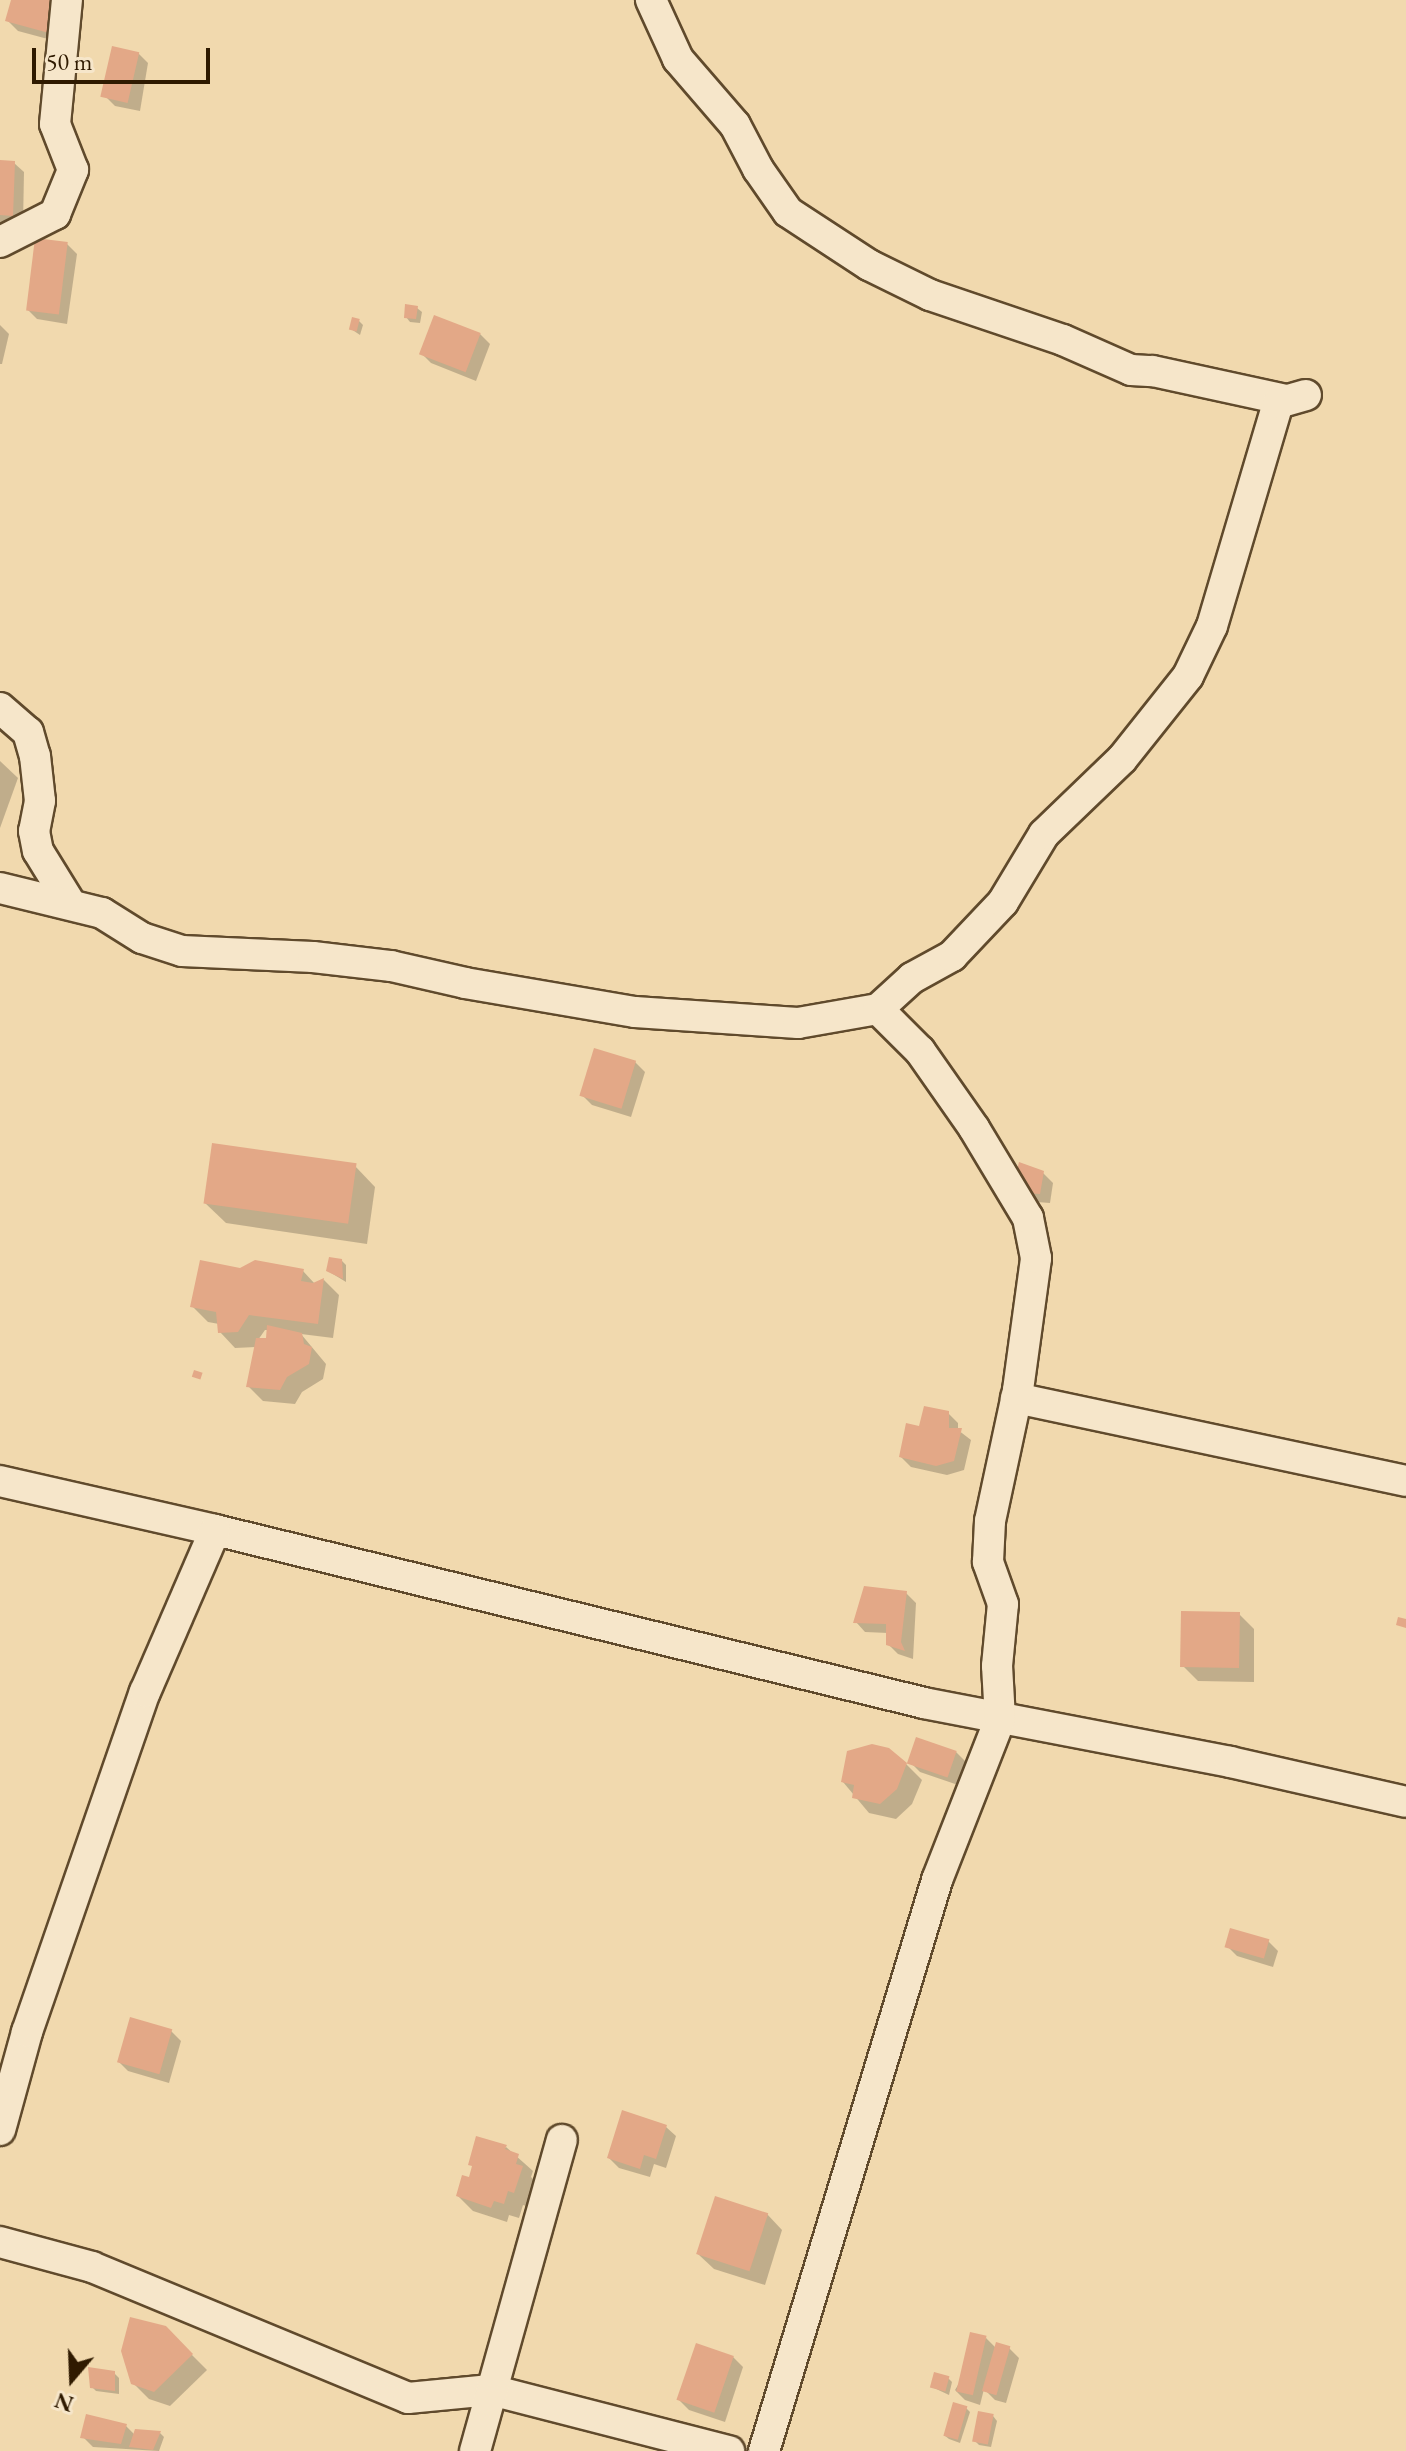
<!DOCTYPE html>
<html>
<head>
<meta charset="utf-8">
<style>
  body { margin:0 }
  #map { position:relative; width:1406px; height:2451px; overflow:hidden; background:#f1d9ae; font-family:"EB Garamond",serif }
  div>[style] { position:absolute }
  .shadow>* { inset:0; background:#0003 }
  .building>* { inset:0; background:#e3a887; transform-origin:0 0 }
  .roads { filter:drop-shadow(2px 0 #604a2c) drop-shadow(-2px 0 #604a2c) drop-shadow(0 2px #604a2c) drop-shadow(0 -2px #604a2c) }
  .minor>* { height:30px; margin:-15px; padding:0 15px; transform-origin:15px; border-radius:15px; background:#f6e6ca }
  span { translate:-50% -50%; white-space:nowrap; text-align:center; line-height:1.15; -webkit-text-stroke:6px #f6e6ca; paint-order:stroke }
  .north { position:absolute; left:32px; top:2339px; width:80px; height:80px; -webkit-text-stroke:6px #f6e6ca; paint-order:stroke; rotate:199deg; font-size:22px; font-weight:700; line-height:32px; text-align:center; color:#2f1a00 }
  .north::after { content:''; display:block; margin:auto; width:28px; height:36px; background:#2f1a00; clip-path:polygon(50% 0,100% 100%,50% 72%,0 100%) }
  .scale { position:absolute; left:32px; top:48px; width:178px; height:36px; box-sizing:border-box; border:4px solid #2f1a00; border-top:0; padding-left:10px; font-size:24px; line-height:28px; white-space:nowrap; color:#2f1a00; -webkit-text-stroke:6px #f6e6ca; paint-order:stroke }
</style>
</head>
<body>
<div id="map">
  <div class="shadow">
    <i style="clip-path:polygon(13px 0,59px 42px,18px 31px,8px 21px)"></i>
    <i style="clip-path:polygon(138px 53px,148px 63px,140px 111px,115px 106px,105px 96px)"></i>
    <i style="clip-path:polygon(0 162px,14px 163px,24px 172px,23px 225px,0 224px)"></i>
    <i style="clip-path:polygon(67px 244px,77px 254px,67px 324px,37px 319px,27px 309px)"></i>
    <i style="clip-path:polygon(417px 308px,422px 312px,420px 323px,410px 322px,406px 317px)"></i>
    <i style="clip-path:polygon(359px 321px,363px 325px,360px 335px,351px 329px)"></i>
    <i style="clip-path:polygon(0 325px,9px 334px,2px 364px,0 364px)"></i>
    <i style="clip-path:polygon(480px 334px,490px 344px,476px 381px,431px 363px,421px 353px)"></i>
    <i style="clip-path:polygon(0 761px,18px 778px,0 828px)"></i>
    <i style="clip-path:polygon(635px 1062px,645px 1072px,631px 1117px,592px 1105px,582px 1095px)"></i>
    <i style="clip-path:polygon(355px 1166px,375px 1187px,367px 1244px,226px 1223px,205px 1203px)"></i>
    <i style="clip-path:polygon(1043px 1173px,1053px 1183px,1050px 1203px,1024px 1201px)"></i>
    <i style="clip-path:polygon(341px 1260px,346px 1265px,346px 1282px,328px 1271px)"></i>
    <i style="clip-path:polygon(evenodd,241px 1270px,303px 1271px,315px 1284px,324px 1280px,339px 1295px,333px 1338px,301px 1334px,326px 1364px,323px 1379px,302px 1392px,295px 1404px,263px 1401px,248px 1386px,256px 1347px,235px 1348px,220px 1332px,219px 1324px,208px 1322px,193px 1307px,241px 1270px,265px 1330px,269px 1330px,268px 1340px,258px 1340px,265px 1330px)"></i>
    <i style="clip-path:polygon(948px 1413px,958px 1423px,958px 1430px,971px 1440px,964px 1470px,947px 1475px,911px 1467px,901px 1457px,921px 1428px)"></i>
    <i style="clip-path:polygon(906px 1593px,916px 1603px,913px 1659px,898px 1654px,888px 1644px,888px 1633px,865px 1632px,856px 1622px)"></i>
    <i style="clip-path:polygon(1239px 1614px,1254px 1629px,1254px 1682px,1198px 1681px,1183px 1666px)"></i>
    <i style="clip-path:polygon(956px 1752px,966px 1762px,958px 1785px,920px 1772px,910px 1762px)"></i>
    <i style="clip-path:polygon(906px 1764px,922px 1780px,912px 1804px,896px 1819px,869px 1813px,843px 1782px)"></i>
    <i style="clip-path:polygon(1268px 1941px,1278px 1951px,1273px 1967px,1237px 1956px,1227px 1946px)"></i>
    <i style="clip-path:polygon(171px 2031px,181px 2041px,169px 2083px,128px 2071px,118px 2061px)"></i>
    <i style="clip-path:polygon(666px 2127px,676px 2136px,666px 2168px,654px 2164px,650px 2177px,619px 2168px,609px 2158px)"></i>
    <i style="clip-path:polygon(506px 2147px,533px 2171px,531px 2177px,537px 2183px,529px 2207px,523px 2205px,519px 2218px,509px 2215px,507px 2222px,473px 2211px,458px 2196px,470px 2180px)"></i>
    <i style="clip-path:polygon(767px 2214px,782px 2230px,765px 2285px,714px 2269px,698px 2254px)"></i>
    <i style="clip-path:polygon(165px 2328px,207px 2370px,170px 2406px,149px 2399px,133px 2383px)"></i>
    <i style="clip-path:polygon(986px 2338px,997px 2349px,1009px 2348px,1019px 2358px,1006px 2403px,995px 2400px,984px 2389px,980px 2405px,965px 2400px,955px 2390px)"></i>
    <i style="clip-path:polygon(733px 2357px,743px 2367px,725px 2422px,689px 2410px,679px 2400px)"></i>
    <i style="clip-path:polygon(114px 2373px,119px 2378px,119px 2394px,96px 2391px,92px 2387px)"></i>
    <i style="clip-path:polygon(948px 2378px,952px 2382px,949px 2395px,932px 2387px)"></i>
    <i style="clip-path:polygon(966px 2408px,970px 2412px,960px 2443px,949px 2439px,944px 2435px)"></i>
    <i style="clip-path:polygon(993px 2416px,997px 2421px,991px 2447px,979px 2445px,974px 2440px)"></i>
    <i style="clip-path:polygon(126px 2426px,135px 2435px,160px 2433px,164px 2437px,159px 2451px,93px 2447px,83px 2437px)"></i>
  </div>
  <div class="building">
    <i style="clip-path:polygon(11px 0,58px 0,49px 33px,5px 21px)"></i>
    <i style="left:112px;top:46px;width:28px;height:52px;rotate:13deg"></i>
    <i style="clip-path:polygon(0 160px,15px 161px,13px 216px,0 215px)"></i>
    <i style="left:35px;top:238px;width:33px;height:73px;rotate:7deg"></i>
    <i style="clip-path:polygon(405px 304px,418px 306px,416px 319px,404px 318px)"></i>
    <i style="left:434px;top:315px;width:50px;height:42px;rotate:21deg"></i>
    <i style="left:352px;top:317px;width:8px;height:13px;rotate:14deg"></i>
    <i style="left:594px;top:1048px;width:44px;height:50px;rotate:17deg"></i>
    <i style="left:212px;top:1143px;width:146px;height:61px;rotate:8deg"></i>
    <i style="clip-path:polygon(1019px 1162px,1044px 1171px,1040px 1194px,1012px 1192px)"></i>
    <i style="clip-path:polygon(329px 1257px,342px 1259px,343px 1279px,326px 1271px)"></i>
    <i style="clip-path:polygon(200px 1260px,240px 1268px,255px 1260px,304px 1269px,301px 1281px,313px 1283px,324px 1278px,318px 1324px,249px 1315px,238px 1332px,218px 1333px,216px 1312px,190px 1307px)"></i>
    <i style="clip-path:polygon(267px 1325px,302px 1333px,304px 1344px,312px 1347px,309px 1364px,287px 1377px,280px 1390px,246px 1387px,256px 1338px,266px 1338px)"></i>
    <i style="left:194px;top:1370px;width:9px;height:7px;rotate:18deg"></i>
    <i style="clip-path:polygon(924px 1406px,949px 1411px,949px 1428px,962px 1428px,954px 1461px,936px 1466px,899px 1457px,906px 1423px,919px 1426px)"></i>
    <i style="clip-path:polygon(864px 1586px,907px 1591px,901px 1642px,905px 1651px,886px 1645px,886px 1624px,853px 1623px)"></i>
    <i style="left:1181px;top:1611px;width:59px;height:56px;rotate:1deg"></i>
    <i style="clip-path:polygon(1398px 1617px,1406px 1619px,1406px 1628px,1396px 1625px)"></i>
    <i style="left:916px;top:1737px;width:43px;height:28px;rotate:19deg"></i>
    <i style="clip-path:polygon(872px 1744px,889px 1748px,907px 1763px,897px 1789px,880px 1804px,852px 1798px,854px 1785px,841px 1782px,847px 1751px)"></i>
    <i style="left:1230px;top:1928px;width:41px;height:20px;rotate:16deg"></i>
    <i style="left:130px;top:2017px;width:44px;height:47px;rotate:16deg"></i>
    <i style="clip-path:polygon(622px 2110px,667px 2125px,656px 2159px,644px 2155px,640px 2169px,607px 2158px)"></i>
    <i style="clip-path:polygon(476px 2136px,507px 2145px,505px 2149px,519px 2154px,516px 2164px,523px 2166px,514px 2193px,508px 2191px,504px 2204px,494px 2201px,491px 2208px,456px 2196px,462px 2175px,469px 2177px,472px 2166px,468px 2165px)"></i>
    <i style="left:715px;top:2196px;width:56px;height:61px;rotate:18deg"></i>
    <i style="clip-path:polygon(130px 2317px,166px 2326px,193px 2354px,154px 2392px,131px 2384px,121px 2351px)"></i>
    <i style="left:970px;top:2332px;width:17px;height:61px;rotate:13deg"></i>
    <i style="left:996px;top:2342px;width:15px;height:51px;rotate:16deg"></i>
    <i style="left:696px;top:2343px;width:40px;height:60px;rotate:19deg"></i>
    <i style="clip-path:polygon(88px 2367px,115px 2371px,115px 2391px,90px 2388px)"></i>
    <i style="left:934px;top:2372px;width:16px;height:16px;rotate:15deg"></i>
    <i style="left:953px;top:2402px;width:15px;height:35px;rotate:16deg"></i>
    <i style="left:978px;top:2411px;width:16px;height:31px;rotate:11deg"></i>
    <i style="clip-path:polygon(86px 2414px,127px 2424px,121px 2444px,80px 2438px)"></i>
    <i style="clip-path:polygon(135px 2429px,161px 2431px,153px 2450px,129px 2447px)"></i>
  </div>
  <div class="roads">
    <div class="minor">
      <i style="left:651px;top:0;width:65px;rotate:65.4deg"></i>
      <i style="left:678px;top:59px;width:87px;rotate:49.2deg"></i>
      <i style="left:735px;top:125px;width:50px;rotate:62.4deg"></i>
      <i style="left:758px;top:169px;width:52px;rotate:55.1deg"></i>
      <i style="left:788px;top:212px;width:97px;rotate:33.2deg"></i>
      <i style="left:869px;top:265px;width:68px;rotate:26.2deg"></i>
      <i style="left:930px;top:295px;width:140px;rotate:18.7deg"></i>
      <i style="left:1063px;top:340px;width:74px;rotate:23.8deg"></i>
      <i style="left:1131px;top:370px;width:22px;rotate:3deg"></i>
      <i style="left:1153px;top:371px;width:136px;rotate:12.3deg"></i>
      <i style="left:0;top:242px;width:62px;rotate:-27deg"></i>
      <i style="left:55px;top:214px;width:48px;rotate:-67.8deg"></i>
      <i style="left:73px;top:170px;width:49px;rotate:-111.4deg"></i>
      <i style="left:55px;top:124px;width:125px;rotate:-84.5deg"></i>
      <i style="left:0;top:708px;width:37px;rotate:41deg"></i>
      <i style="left:28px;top:732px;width:25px;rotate:74deg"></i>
      <i style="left:35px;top:756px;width:45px;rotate:83.7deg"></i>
      <i style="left:40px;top:801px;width:31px;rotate:101deg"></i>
      <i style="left:34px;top:831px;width:20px;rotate:79deg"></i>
      <i style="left:38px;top:851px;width:61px;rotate:58.4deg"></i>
      <i style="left:0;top:888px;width:105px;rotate:13.8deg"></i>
      <i style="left:102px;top:913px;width:47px;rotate:32deg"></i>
      <i style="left:142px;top:938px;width:42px;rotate:18deg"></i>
      <i style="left:182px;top:951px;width:131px;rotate:2.6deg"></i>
      <i style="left:313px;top:957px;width:79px;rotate:6.6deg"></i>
      <i style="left:391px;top:966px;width:76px;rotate:12.9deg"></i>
      <i style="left:465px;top:983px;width:172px;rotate:9.7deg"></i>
      <i style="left:635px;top:1012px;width:163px;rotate:3.9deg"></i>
      <i style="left:798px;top:1023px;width:81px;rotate:-9.9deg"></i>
      <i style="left:878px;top:1009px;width:46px;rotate:-42.4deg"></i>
      <i style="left:912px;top:978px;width:46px;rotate:-28.8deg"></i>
      <i style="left:952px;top:956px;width:74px;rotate:-46.6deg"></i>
      <i style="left:1003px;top:902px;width:79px;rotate:-58.9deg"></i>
      <i style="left:1044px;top:834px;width:108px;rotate:-43.9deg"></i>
      <i style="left:1122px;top:759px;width:106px;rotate:-51.5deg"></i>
      <i style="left:1188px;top:676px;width:55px;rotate:-64.4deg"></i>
      <i style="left:1212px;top:626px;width:233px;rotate:-73.5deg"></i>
      <i style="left:1278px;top:403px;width:29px;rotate:-16deg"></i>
      <i style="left:1016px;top:1398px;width:399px;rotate:12deg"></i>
      <i style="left:0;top:1481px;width:221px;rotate:12.8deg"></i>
      <i style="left:215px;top:1530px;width:730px;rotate:13.71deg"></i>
      <i style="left:924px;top:1703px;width:312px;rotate:10.9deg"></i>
      <i style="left:1230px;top:1762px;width:180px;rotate:12.8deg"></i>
      <i style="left:0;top:2130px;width:102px;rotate:-74.6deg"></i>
      <i style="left:27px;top:2032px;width:360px;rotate:-70.9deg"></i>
      <i style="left:145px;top:1692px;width:176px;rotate:-66.6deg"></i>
      <i style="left:0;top:2242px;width:95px;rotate:15.2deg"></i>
      <i style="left:92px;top:2267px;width:342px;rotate:22.5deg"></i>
      <i style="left:408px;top:2398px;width:83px;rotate:-5.5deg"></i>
      <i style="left:491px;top:2390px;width:246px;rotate:14.4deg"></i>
      <i style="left:475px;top:2451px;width:323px;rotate:-74.4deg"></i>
      <i style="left:764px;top:2451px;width:597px;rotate:-73.14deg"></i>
      <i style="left:937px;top:1880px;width:173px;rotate:-68.6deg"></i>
      <i style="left:1000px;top:1719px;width:53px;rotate:-93.2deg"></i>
      <i style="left:997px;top:1666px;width:62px;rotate:-84.5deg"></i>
      <i style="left:1003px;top:1604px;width:45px;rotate:-109.7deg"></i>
      <i style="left:988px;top:1562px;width:41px;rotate:-87.2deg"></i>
      <i style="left:990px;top:1521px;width:134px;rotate:-77.9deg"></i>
      <i style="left:1018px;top:1390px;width:133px;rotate:-82.2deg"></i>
      <i style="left:1036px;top:1258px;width:41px;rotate:-101.3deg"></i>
      <i style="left:1028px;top:1218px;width:105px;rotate:-121deg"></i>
      <i style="left:974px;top:1128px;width:94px;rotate:-125deg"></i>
      <i style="left:920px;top:1051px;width:59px;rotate:-135deg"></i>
    </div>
  </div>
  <div class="north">N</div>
  <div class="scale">50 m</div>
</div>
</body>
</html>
